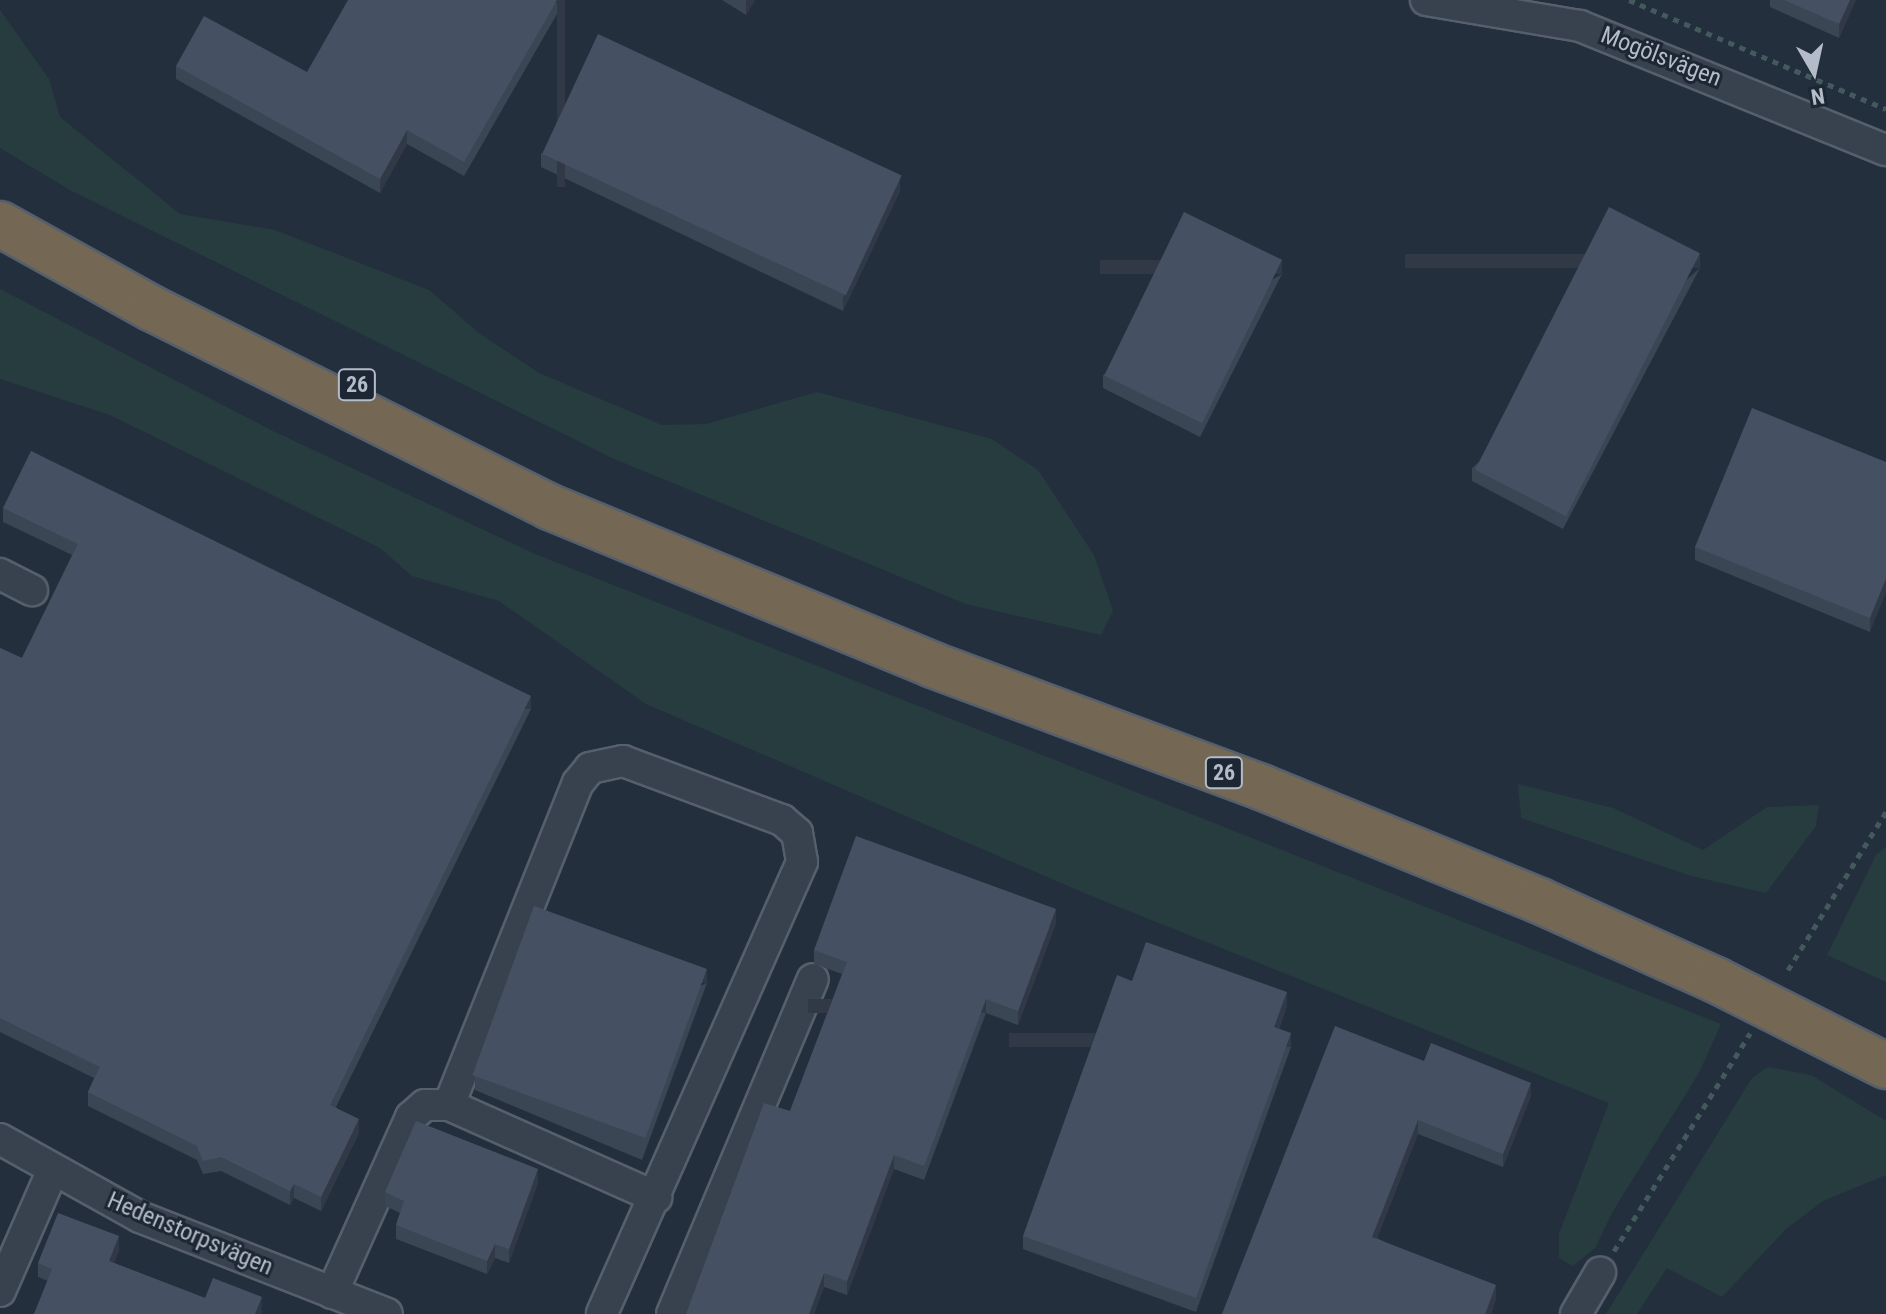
<!DOCTYPE html>
<html>
<head>
<meta charset="utf-8">
<style>
  body { margin:0 }
  #map { position:relative; width:1886px; height:1314px; overflow:hidden; background:#242f3e; font-family:"Roboto Condensed",sans-serif }
  div>[style] { position:absolute }
  .green>* { inset:0; background:#263c3f }
  .path>* { height:5px; margin-top:-2.5px; transform-origin:0; background:repeating-linear-gradient(90deg,#44595c 0 6px,transparent 0 12px) }
  .roads { filter:drop-shadow(2px 0 #565f6c) drop-shadow(-2px 0 #565f6c) drop-shadow(0 2px #565f6c) drop-shadow(0 -2px #565f6c) }
  .minor>* { height:30px; margin:-15px; padding:0 15px; transform-origin:15px; border-radius:15px; background:#38414e }
  .highway>* { height:44px; margin:-22px; padding:0 22px; transform-origin:22px; border-radius:22px; background:#746855 }
  .wall>* { inset:0; background:#3b4654 }
  .shaded-wall>* { inset:0; background:#303945; transform-origin:0 0 }
  .building>* { inset:0; background:#455162; transform-origin:0 0 }
  span { translate:-50% -50%; white-space:nowrap; text-align:center; line-height:1.15; -webkit-text-stroke:6px #1d2633; paint-order:stroke }
  .shield-label span { padding:2px 6px; background:#1d2633; border:2px solid; border-radius:6px; -webkit-text-stroke-width:0 }
  .shield-label { font-size:22px; color:#b4bcc9; font-weight:700 }
  .street-label { font-size:24px; color:#b4bcc9 }
  .north { position:absolute; left:1774px; top:32px; width:80px; height:80px; -webkit-text-stroke:6px #1d2633; paint-order:stroke; rotate:171deg; font-size:22px; font-weight:700; line-height:32px; text-align:center; color:#b4bcc9 }
  .north::after { content:''; display:block; margin:auto; width:28px; height:36px; background:#b4bcc9; clip-path:polygon(50% 0,100% 100%,50% 72%,0 100%) }
</style>
</head>
<body>
<div id="map">
  <div class="green">
    <i style="clip-path:polygon(0 10px,49px 79px,60px 117px,180px 214px,275px 230px,429px 290px,480px 334px,539px 373px,662px 425px,706px 424px,817px 392px,992px 439px,1038px 470px,1094px 555px,1113px 611px,1101px 635px,966px 604px,612px 458px,70px 190px,0 148px)"></i>
    <i style="clip-path:polygon(0 289px,273px 431px,535px 554px,1721px 1024px,1699px 1073px,1613px 1211px,1595px 1248px,1573px 1266px,1559px 1258px,1559px 1234px,1609px 1103px,1089px 895px,646px 704px,499px 601px,412px 576px,380px 548px,110px 415px,0 379px)"></i>
    <i style="clip-path:polygon(1518px 784px,1613px 808px,1703px 850px,1767px 807px,1819px 805px,1816px 826px,1766px 893px,1691px 876px,1521px 818px)"></i>
    <i style="clip-path:polygon(1886px 847px,1886px 982px,1827px 955px,1876px 855px)"></i>
    <i style="clip-path:polygon(1768px 1067px,1811px 1075px,1886px 1121px,1886px 1175px,1823px 1201px,1786px 1229px,1722px 1297px,1667px 1268px,1637px 1314px,1606px 1314px,1752px 1078px)"></i>
  </div>
  <div class="path">
    <i style="left:1629px;top:0;width:279px;rotate:23deg"></i>
    <i style="left:1788px;top:970px;width:186px;rotate:-58.2deg"></i>
    <i style="left:1614px;top:1251px;width:257px;rotate:-58deg"></i>
  </div>
  <div class="roads">
    <div class="minor">
      <i style="left:1426px;top:0;width:156px;rotate:9.6deg"></i>
      <i style="left:1580px;top:26px;width:330px;rotate:22.1deg"></i>
      <i style="left:0;top:574px;width:36px;rotate:27deg"></i>
      <i style="left:449px;top:1105px;width:227px;rotate:24deg"></i>
      <i style="left:0;top:1139px;width:160px;rotate:29.1deg"></i>
      <i style="left:140px;top:1217px;width:265px;rotate:21.4deg"></i>
      <i style="left:0;top:1291px;width:130px;rotate:-66.4deg"></i>
      <i style="left:332px;top:1293px;width:193px;rotate:-65.8deg"></i>
      <i style="left:411px;top:1117px;width:18px;rotate:-41deg"></i>
      <i style="left:425px;top:1105px;width:24px"></i>
      <i style="left:449px;top:1105px;width:347px;rotate:-68.2deg"></i>
      <i style="left:578px;top:783px;width:19px;rotate:-51deg"></i>
      <i style="left:590px;top:768px;width:34px;rotate:-12deg"></i>
      <i style="left:623px;top:761px;width:170px;rotate:20.4deg"></i>
      <i style="left:782px;top:820px;width:20px;rotate:41deg"></i>
      <i style="left:797px;top:833px;width:29px;rotate:80deg"></i>
      <i style="left:802px;top:862px;width:494px;rotate:113.9deg"></i>
      <i style="left:672px;top:1314px;width:363px;rotate:-67.2deg"></i>
      <i style="left:1576px;top:1314px;width:48px;rotate:-59.7deg"></i>
    </div>
    <div class="highway">
      <i style="left:0;top:224px;width:173px;rotate:29.1deg"></i>
      <i style="left:151px;top:308px;width:446px;rotate:26.5deg"></i>
      <i style="left:550px;top:507px;width:414px;rotate:22.4deg"></i>
      <i style="left:933px;top:665px;width:350px;rotate:20.4deg"></i>
      <i style="left:1261px;top:787px;width:301px;rotate:22.2deg"></i>
      <i style="left:1540px;top:901px;width:193px;rotate:24.2deg"></i>
      <i style="left:1716px;top:980px;width:191px;rotate:26.8deg"></i>
    </div>
  </div>
  <div class="wall">
    <i style="clip-path:polygon(565px 0,464px 176px,407px 144px,380px 193px,176px 79px,176px 66px,307px 72px)"></i>
    <i style="clip-path:polygon(722px 0,755px 0,746px 15px)"></i>
    <i style="clip-path:polygon(1770px 0,1856px 0,1839px 38px,1770px 7px)"></i>
    <i style="clip-path:polygon(541px 153px,900px 191px,843px 311px,541px 167px)"></i>
    <i style="clip-path:polygon(1700px 268px,1563px 529px,1472px 481px,1472px 468px)"></i>
    <i style="clip-path:polygon(1282px 274px,1200px 437px,1103px 388px,1103px 375px)"></i>
    <i style="clip-path:polygon(1886px 462px,1870px 632px,1695px 560px,1695px 547px)"></i>
    <i style="clip-path:polygon(3px 508px,531px 709px,336px 1107px,359px 1133px,321px 1211px,294px 1198px,290px 1205px,221px 1171px,203px 1174px,197px 1160px,88px 1106px,88px 1092px,94px 1078px,0 1032px,0 648px,22px 658px,72px 555px,3px 522px)"></i>
    <i style="clip-path:polygon(1056px 923px,1018px 1025px,986px 1013px,924px 1180px,894px 1169px,847px 1295px,824px 1287px,814px 1314px,686px 1314px,790px 1111px,842px 974px,814px 964px,814px 950px)"></i>
    <i style="clip-path:polygon(707px 983px,642px 1160px,475px 1090px,475px 1076px)"></i>
    <i style="clip-path:polygon(1287px 1006px,1279px 1029px,1291px 1047px,1196px 1312px,1023px 1249px,1023px 1236px)"></i>
    <i style="clip-path:polygon(1424px 1061px,1531px 1096px,1503px 1167px,1418px 1134px,1377px 1238px,1496px 1299px,1491px 1314px,1222px 1314px)"></i>
    <i style="clip-path:polygon(538px 1183px,509px 1263px,495px 1258px,487px 1274px,396px 1239px,396px 1225px,400px 1213px,385px 1206px,385px 1192px)"></i>
    <i style="clip-path:polygon(119px 1250px,114px 1263px,205px 1298px,262px 1311px,261px 1314px,34px 1314px,48px 1281px,38px 1277px,38px 1263px)"></i>
  </div>
  <div class="shaded-wall">
    <i style="left:557px;top:0;width:8px;height:187px"></i>
    <i style="clip-path:polygon(746px 0,755px 0,746px 15px)"></i>
    <i style="clip-path:polygon(1850px 0,1856px 0,1839px 38px,1839px 24px)"></i>
    <i style="clip-path:polygon(407px 130px,407px 144px,380px 193px,380px 179px)"></i>
    <i style="clip-path:polygon(900px 178px,900px 191px,843px 311px,843px 297px)"></i>
    <i style="left:1700px;top:254px;width:14px;height:295px;rotate:90deg"></i>
    <i style="left:1282px;top:260px;width:14px;height:182px;rotate:90deg"></i>
    <i style="clip-path:polygon(1886px 579px,1886px 593px,1870px 632px,1870px 618px)"></i>
    <i style="left:531px;top:696px;width:13px;height:456px;rotate:90deg"></i>
    <i style="clip-path:polygon(1056px 909px,1056px 923px,1018px 1025px,1018px 1011px)"></i>
    <i style="left:707px;top:969px;width:14px;height:189px;rotate:90deg"></i>
    <i style="clip-path:polygon(1287px 992px,1287px 1006px,1274px 1041px,1274px 1027px)"></i>
    <i style="left:986px;top:999px;width:14px;height:178px;rotate:90deg"></i>
    <i style="left:1291px;top:1033px;width:14px;height:282px;rotate:90deg"></i>
    <i style="clip-path:polygon(1531px 1083px,1531px 1096px,1503px 1167px,1503px 1154px)"></i>
    <i style="clip-path:polygon(359px 1119px,359px 1133px,321px 1211px,321px 1197px)"></i>
    <i style="clip-path:polygon(1418px 1120px,1418px 1134px,1372px 1250px,1372px 1237px)"></i>
    <i style="clip-path:polygon(894px 1155px,894px 1169px,847px 1295px,847px 1281px)"></i>
    <i style="clip-path:polygon(538px 1169px,538px 1183px,509px 1263px,509px 1249px)"></i>
    <i style="clip-path:polygon(294px 1184px,294px 1198px,290px 1205px,290px 1191px)"></i>
    <i style="clip-path:polygon(119px 1236px,119px 1250px,109px 1275px,109px 1261px)"></i>
    <i style="clip-path:polygon(495px 1244px,495px 1258px,487px 1274px,487px 1261px)"></i>
    <i style="clip-path:polygon(824px 1273px,824px 1287px,814px 1314px,809px 1314px)"></i>
    <i style="clip-path:polygon(1496px 1285px,1496px 1299px,1491px 1314px,1485px 1314px)"></i>
    <i style="clip-path:polygon(262px 1297px,261px 1314px,255px 1314px)"></i>
  </div>
  <div class="building">
    <i style="clip-path:polygon(348px 0,557px 0,464px 162px,407px 130px,380px 179px,176px 66px,204px 16px,307px 72px)"></i>
    <i style="clip-path:polygon(1784px 0,1850px 0,1839px 24px)"></i>
    <i style="left:598px;top:34px;width:335px;height:132px;rotate:25deg"></i>
    <i style="left:1609px;top:207px;width:102px;height:295px;rotate:27deg"></i>
    <i style="left:1184px;top:212px;width:109px;height:182px;rotate:26deg"></i>
    <i style="clip-path:polygon(1752px 408px,1886px 462px,1886px 579px,1870px 618px,1695px 547px)"></i>
    <i style="clip-path:polygon(31px 451px,531px 696px,330px 1105px,359px 1119px,321px 1197px,294px 1184px,290px 1191px,221px 1157px,203px 1161px,197px 1146px,88px 1092px,100px 1067px,0 1018px,0 648px,22px 658px,78px 544px,3px 508px)"></i>
    <i style="clip-path:polygon(856px 836px,1056px 909px,1018px 1011px,986px 999px,924px 1166px,894px 1155px,847px 1281px,824px 1273px,809px 1314px,686px 1314px,764px 1103px,790px 1111px,847px 962px,814px 950px)"></i>
    <i style="left:534px;top:906px;width:184px;height:180px;rotate:20deg"></i>
    <i style="clip-path:polygon(1146px 942px,1287px 992px,1274px 1027px,1291px 1033px,1196px 1298px,1023px 1236px,1117px 975px,1132px 981px)"></i>
    <i style="clip-path:polygon(1335px 1026px,1424px 1061px,1431px 1043px,1531px 1083px,1503px 1154px,1418px 1120px,1372px 1237px,1496px 1285px,1485px 1314px,1222px 1314px)"></i>
    <i style="clip-path:polygon(416px 1121px,538px 1169px,509px 1249px,495px 1244px,487px 1261px,396px 1225px,404px 1201px,385px 1192px)"></i>
    <i style="clip-path:polygon(58px 1213px,119px 1236px,109px 1261px,205px 1298px,213px 1278px,262px 1297px,255px 1314px,34px 1314px,52px 1269px,38px 1263px)"></i>
  </div>
  <div class="shield-label">
    <span style="left:357px;top:385px">26</span>
    <span style="left:1224px;top:773px">26</span>
  </div>
  <div class="street-label">
    <span style="left:1661px;top:57px;rotate:21deg">Mogölsvägen</span>
    <span style="left:190px;top:1234px;rotate:23deg">Hedenstorpsvägen</span>
  </div>
  <div class="north">N</div>
</div>
</body>
</html>
